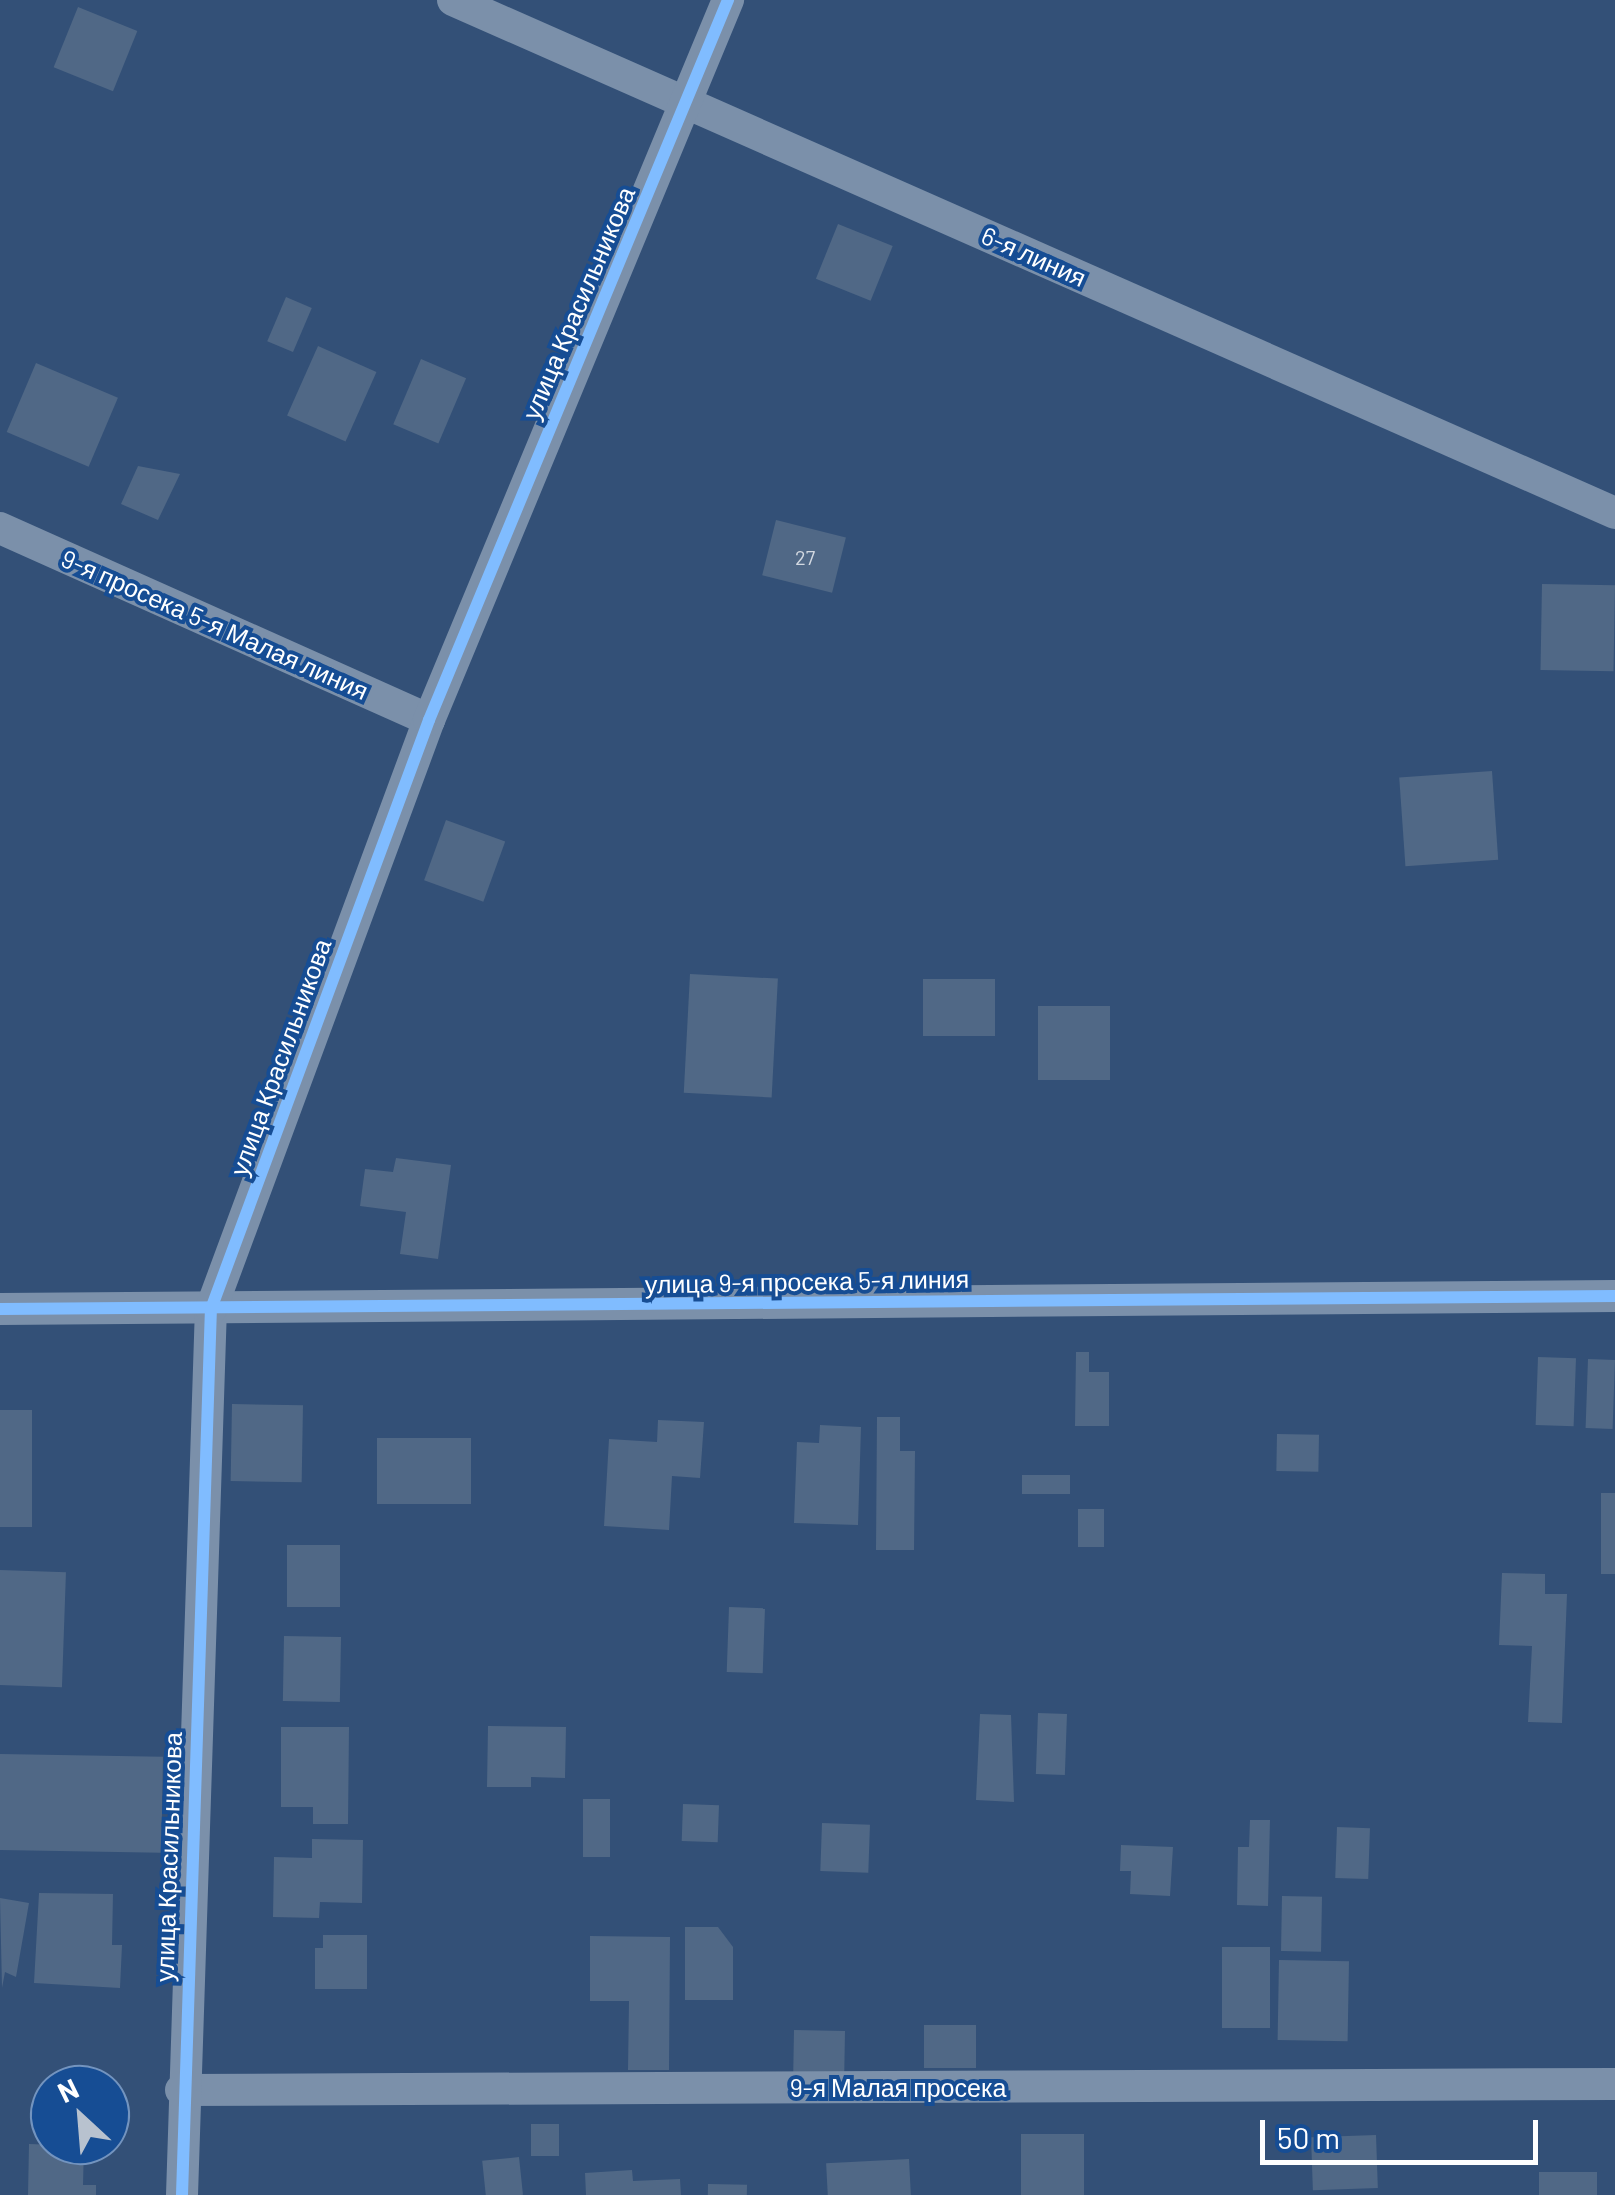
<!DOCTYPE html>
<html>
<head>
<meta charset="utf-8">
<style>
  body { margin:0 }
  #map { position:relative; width:1615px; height:2195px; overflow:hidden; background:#335077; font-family:Barlow,sans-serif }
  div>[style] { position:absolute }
  .building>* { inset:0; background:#506886; transform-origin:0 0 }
  .street>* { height:32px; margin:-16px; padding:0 16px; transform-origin:16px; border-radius:16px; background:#7b90aa }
  .cycleway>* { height:12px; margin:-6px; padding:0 6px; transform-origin:6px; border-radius:6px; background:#80bcff }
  span { translate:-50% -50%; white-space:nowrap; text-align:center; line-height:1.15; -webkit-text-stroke:8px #164d94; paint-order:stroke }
  .number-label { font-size:20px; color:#d3d9e1 }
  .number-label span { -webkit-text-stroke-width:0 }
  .street-label { font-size:25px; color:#fff }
  .north { position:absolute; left:30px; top:2065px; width:100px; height:100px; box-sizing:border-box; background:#164d94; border:2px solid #7394bf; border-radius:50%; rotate:334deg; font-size:28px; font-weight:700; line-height:40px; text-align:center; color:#fff }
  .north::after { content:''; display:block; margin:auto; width:35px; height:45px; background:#b8c2cf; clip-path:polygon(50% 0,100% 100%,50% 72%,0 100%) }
  .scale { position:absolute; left:1260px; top:2120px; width:278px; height:45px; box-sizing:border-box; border:5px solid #fff; border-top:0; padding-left:12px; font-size:30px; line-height:35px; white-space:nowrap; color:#fff; -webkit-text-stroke:8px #164d94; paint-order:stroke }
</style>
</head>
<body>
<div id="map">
  <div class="building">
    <i style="left:78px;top:7px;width:64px;height:65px;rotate:22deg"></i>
    <i style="left:838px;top:224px;width:59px;height:59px;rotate:22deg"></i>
    <i style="left:286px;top:297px;width:28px;height:48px;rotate:23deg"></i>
    <i style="left:318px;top:346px;width:64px;height:76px;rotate:24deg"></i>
    <i style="left:421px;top:359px;width:49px;height:71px;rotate:23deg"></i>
    <i style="left:36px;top:363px;width:89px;height:75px;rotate:23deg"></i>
    <i style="clip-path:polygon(138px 466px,180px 474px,158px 520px,121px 504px)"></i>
    <i style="left:776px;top:520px;width:72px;height:57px;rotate:14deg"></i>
    <i style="left:1542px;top:584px;width:73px;height:86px;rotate:1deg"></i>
    <i style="left:1492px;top:771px;width:89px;height:93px;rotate:86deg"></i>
    <i style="left:446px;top:820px;width:63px;height:64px;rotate:20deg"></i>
    <i style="left:690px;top:974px;width:88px;height:119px;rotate:3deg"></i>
    <i style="left:923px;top:979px;width:72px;height:57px"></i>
    <i style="left:1038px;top:1006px;width:72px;height:74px"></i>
    <i style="clip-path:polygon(396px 1158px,451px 1165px,438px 1259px,400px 1254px,406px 1212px,360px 1206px,365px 1169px,393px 1172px)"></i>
    <i style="clip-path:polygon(1076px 1352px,1089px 1352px,1089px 1372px,1109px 1372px,1109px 1426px,1075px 1426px)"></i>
    <i style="left:1538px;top:1357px;width:38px;height:68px;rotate:2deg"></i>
    <i style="left:1588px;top:1359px;width:27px;height:69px;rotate:2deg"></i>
    <i style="left:232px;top:1404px;width:71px;height:77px;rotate:1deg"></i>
    <i style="left:0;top:1410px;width:32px;height:117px"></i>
    <i style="clip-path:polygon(877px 1417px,900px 1417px,900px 1451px,915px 1451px,914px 1550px,876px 1550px)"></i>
    <i style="clip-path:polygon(658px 1420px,704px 1422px,700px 1478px,672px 1476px,669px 1530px,604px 1526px,609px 1439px,657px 1442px)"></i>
    <i style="clip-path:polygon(820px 1425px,861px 1427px,858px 1525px,794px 1523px,797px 1442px,819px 1443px)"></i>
    <i style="left:1277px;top:1434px;width:42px;height:37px;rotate:1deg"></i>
    <i style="left:471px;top:1438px;width:66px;height:94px;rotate:90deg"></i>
    <i style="left:1022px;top:1475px;width:48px;height:19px"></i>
    <i style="left:1601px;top:1493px;width:14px;height:81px"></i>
    <i style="left:1078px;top:1509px;width:26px;height:38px"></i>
    <i style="left:340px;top:1545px;width:62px;height:53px;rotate:90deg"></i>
    <i style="left:0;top:1570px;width:66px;height:115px;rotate:2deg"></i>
    <i style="clip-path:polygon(1502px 1573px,1545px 1574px,1545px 1594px,1567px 1594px,1562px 1723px,1528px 1722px,1532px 1646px,1499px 1645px)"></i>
    <i style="left:729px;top:1607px;width:36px;height:65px;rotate:2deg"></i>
    <i style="left:284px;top:1636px;width:57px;height:65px;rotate:1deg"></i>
    <i style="left:1038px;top:1713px;width:29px;height:61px;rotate:2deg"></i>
    <i style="clip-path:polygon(980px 1714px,1011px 1715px,1014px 1802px,976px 1800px)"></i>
    <i style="clip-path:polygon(488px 1726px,566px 1727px,565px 1778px,531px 1777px,531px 1787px,487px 1787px)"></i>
    <i style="clip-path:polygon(281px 1727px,349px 1727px,348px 1824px,313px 1824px,313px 1807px,281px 1807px)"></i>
    <i style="left:0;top:1754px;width:163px;height:96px;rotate:1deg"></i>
    <i style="left:583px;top:1799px;width:27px;height:58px"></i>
    <i style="left:683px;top:1804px;width:36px;height:37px;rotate:2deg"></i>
    <i style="clip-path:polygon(1250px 1820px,1270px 1820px,1268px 1906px,1237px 1905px,1238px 1847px,1249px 1847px)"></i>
    <i style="left:822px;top:1823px;width:48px;height:48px;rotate:2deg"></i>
    <i style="left:1337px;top:1827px;width:33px;height:51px;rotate:2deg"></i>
    <i style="clip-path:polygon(312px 1839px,363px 1840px,362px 1903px,320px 1902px,319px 1918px,273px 1917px,274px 1857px,312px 1858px)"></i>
    <i style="clip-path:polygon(1121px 1845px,1173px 1847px,1170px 1896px,1130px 1894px,1131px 1871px,1120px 1871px)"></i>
    <i style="clip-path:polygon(39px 1893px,113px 1894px,112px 1945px,122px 1945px,120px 1988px,34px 1983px)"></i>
    <i style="left:1282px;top:1896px;width:40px;height:55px;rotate:1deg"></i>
    <i style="clip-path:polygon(0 1898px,29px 1903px,16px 1977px,5px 1972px,2px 1988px)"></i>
    <i style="clip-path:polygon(685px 1927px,718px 1927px,733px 1947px,733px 2000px,685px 2000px)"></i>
    <i style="clip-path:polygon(323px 1935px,367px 1935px,367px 1989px,315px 1989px,315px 1948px,323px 1948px)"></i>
    <i style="clip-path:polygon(590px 1936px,670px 1937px,669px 2070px,628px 2070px,629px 2001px,590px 2001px)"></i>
    <i style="left:1222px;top:1947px;width:48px;height:81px"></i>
    <i style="left:1279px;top:1960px;width:70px;height:80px;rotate:1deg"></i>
    <i style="left:924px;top:2025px;width:52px;height:43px"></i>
    <i style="left:794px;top:2030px;width:51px;height:45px;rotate:1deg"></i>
    <i style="left:531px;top:2124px;width:28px;height:32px"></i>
    <i style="left:1021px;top:2134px;width:63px;height:61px"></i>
    <i style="left:1376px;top:2135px;width:53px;height:65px;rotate:88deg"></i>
    <i style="clip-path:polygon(29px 2144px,84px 2146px,83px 2185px,96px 2185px,96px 2195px,28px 2195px)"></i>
    <i style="left:519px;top:2157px;width:38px;height:37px;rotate:84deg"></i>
    <i style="left:909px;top:2159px;width:36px;height:83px;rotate:87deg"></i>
    <i style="clip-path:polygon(632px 2170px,633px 2181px,680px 2179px,681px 2195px,586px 2195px,585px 2173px)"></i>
    <i style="left:1539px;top:2172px;width:58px;height:23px"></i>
    <i style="left:708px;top:2184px;width:39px;height:11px;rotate:1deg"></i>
  </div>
  <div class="street">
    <i style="left:453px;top:0;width:1270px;rotate:23.82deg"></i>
    <i style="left:0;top:528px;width:470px;rotate:24.1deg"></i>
    <i style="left:0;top:1309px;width:1615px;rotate:-0.46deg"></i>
    <i style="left:181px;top:2090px;width:1434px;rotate:-0.24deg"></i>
    <i style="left:182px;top:2195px;width:886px;rotate:-88.13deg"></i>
    <i style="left:211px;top:1309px;width:628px;rotate:-69.69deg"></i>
    <i style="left:429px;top:720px;width:780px;rotate:-67.45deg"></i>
  </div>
  <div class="cycleway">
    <i style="left:0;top:1309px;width:1615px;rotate:-0.46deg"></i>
    <i style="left:182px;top:2195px;width:886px;rotate:-88.13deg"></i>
    <i style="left:211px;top:1309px;width:628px;rotate:-69.69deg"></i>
    <i style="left:429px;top:720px;width:780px;rotate:-67.45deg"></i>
  </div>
  <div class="number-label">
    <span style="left:805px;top:557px">27</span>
  </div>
  <div class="street-label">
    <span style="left:1034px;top:256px;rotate:24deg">6-я линия</span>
    <span style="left:578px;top:303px;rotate:-67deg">улица Красильникова</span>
    <span style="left:215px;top:624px;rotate:24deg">9-я просека 5-я Малая линия</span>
    <span style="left:280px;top:1057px;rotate:-70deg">улица Красильникова</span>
    <span style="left:807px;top:1281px;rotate:-1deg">улица 9-я просека 5-я линия</span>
    <span style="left:168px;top:1857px;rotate:-88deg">улица Красильникова</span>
    <span style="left:898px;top:2087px">9-я Малая просека</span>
  </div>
  <div class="north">N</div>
  <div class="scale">50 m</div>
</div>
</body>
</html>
